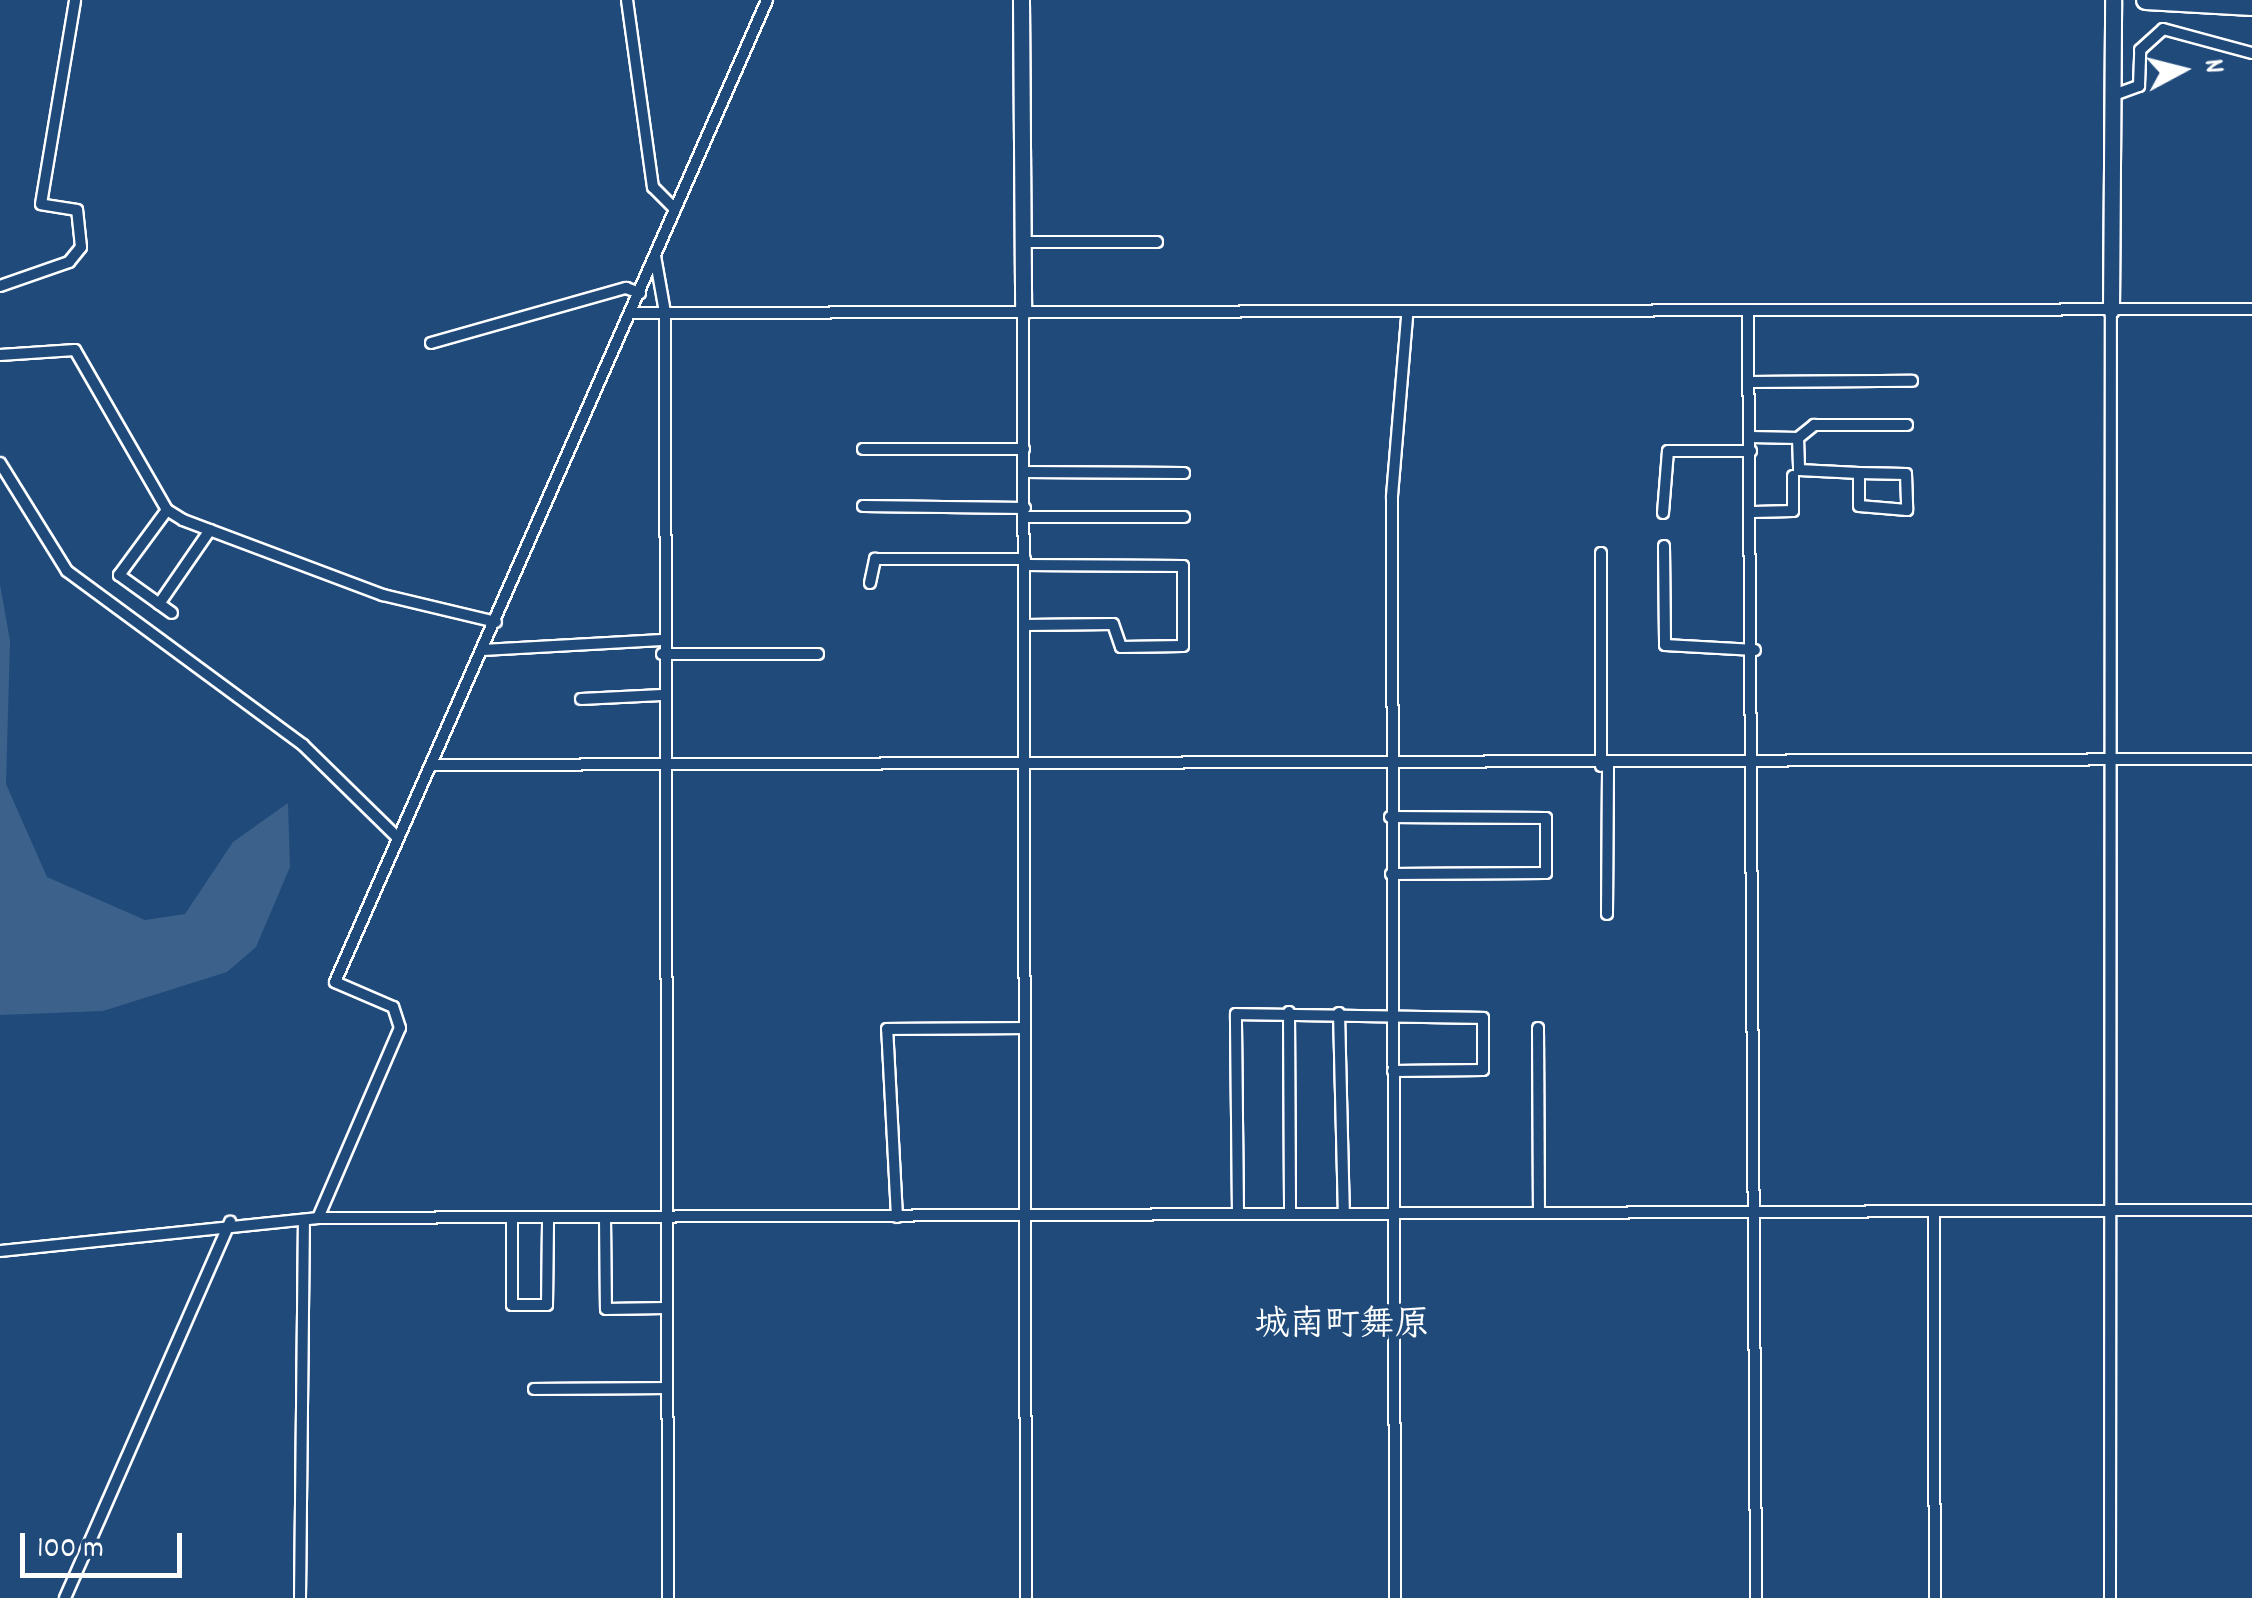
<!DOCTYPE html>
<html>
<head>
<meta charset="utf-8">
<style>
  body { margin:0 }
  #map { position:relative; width:2252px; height:1598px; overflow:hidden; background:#1f4a7a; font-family:Dekko,"Klee One",sans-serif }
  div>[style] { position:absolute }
  .green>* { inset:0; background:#3c618b }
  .roads { filter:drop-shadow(2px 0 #fff) drop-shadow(-2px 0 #fff) drop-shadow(0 2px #fff) drop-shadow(0 -2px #fff) }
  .street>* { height:10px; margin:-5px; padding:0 5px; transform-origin:5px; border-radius:5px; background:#1f4a7a }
  .secondary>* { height:15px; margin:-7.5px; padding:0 7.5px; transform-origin:7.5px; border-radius:7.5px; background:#1f4a7a }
  .highway>* { height:18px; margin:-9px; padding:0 9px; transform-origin:9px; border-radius:9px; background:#1f4a7a }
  span { translate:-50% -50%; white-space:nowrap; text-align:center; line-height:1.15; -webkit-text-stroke:8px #1f4a7a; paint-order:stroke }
  .quarter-label { font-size:35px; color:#fff; font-weight:700 }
  .north { position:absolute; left:2132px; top:20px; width:100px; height:100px; -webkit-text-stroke:8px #1f4a7a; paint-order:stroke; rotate:83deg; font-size:28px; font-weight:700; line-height:40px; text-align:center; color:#fff }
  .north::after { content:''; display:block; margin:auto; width:35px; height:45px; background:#fff; clip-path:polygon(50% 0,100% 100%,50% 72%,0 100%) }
  .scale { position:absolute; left:20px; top:1533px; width:162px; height:45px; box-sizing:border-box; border:5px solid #fff; border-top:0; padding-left:12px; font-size:30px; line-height:35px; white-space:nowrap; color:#fff; -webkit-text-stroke:8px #1f4a7a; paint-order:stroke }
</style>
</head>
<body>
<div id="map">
  <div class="green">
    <i style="clip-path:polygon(0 584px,10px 641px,6px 784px,47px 877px,145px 920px,185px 914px,233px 842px,288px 803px,290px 867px,256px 947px,227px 972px,103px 1011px,0 1015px)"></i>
  </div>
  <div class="roads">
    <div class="street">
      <i style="left:627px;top:0;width:189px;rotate:82.1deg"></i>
      <i style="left:653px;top:187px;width:31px;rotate:45deg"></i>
      <i style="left:2111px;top:96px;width:30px;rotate:-20deg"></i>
      <i style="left:2139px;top:86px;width:36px;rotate:-88deg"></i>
      <i style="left:2140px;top:50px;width:31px;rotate:-42deg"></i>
      <i style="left:2163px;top:29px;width:92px;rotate:15.1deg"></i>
      <i style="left:1022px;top:242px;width:135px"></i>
      <i style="left:655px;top:256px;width:57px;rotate:79.9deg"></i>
      <i style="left:665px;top:312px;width:1286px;rotate:89.87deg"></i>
      <i style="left:0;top:286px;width:73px;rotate:-19.2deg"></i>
      <i style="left:69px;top:262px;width:19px;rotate:-51deg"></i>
      <i style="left:81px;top:247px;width:37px;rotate:-96deg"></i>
      <i style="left:77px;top:210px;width:36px;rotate:-171deg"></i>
      <i style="left:41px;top:204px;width:207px;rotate:-80.5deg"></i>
      <i style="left:1023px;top:311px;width:1287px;rotate:89.87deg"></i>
      <i style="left:631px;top:313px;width:1621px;rotate:-0.14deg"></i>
      <i style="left:1748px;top:313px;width:1285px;rotate:89.64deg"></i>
      <i style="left:431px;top:343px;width:203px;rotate:-15.8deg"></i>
      <i style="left:626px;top:288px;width:15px;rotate:20deg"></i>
      <i style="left:0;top:355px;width:75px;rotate:-3.8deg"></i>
      <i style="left:75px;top:350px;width:185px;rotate:60.1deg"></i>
      <i style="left:167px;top:510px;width:19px;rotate:32deg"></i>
      <i style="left:183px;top:520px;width:214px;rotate:20.6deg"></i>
      <i style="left:383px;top:595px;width:116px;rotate:13.4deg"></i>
      <i style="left:1750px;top:382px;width:162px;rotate:-0.4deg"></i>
      <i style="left:1751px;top:437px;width:47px;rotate:1.2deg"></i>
      <i style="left:1798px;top:438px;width:21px;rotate:-39deg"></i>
      <i style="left:1814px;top:425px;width:93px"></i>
      <i style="left:1798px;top:438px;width:32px;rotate:88deg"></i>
      <i style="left:1799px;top:470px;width:60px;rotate:2.9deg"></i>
      <i style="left:1859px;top:473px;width:47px;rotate:1.2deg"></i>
      <i style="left:1906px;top:474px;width:36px;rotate:88deg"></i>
      <i style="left:1907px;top:510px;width:48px;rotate:-175.2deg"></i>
      <i style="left:1859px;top:506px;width:33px;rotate:-90deg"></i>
      <i style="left:863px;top:449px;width:161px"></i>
      <i style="left:0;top:463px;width:127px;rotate:58.2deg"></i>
      <i style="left:67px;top:571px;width:293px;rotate:36.4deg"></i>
      <i style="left:303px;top:745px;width:132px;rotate:44.4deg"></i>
      <i style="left:1024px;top:472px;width:160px;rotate:0.4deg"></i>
      <i style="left:863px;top:506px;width:162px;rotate:0.7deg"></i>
      <i style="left:167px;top:510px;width:81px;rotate:126.4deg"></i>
      <i style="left:119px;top:575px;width:65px;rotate:35.6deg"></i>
      <i style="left:1753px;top:512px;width:40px;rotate:-1.4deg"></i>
      <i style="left:1793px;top:511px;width:35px;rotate:-90deg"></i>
      <i style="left:1663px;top:513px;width:62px;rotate:-85.4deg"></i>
      <i style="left:1668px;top:451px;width:83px"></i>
      <i style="left:1025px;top:517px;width:159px"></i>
      <i style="left:1664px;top:546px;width:99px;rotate:89.4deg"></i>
      <i style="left:1665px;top:645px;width:90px;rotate:3.2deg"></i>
      <i style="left:1025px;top:565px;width:158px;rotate:0.4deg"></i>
      <i style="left:1183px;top:566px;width:80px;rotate:90deg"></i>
      <i style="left:1183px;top:646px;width:62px;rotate:179.1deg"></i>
      <i style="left:1121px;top:647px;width:24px;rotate:-109deg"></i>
      <i style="left:1113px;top:624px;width:87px;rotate:179.3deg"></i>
      <i style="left:870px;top:583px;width:25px;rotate:-78deg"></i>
      <i style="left:875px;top:559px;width:150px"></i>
      <i style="left:159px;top:604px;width:90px;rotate:-55.4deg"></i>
      <i style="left:483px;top:650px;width:179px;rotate:-3.2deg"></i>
      <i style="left:662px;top:654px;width:156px"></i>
      <i style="left:581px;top:699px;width:81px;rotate:-2.8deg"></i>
      <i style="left:431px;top:765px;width:1821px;rotate:-0.19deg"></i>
      <i style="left:1601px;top:766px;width:213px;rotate:-90deg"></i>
      <i style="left:1390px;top:817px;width:156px;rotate:0.4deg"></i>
      <i style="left:1546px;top:818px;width:55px;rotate:90deg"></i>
      <i style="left:1546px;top:873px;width:155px;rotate:179.6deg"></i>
      <i style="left:1607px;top:914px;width:148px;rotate:-89.6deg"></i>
      <i style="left:1289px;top:1012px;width:202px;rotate:89.7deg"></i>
      <i style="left:1339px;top:1013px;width:200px;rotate:88.6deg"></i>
      <i style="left:1538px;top:1028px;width:184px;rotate:89.7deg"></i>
      <i style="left:1934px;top:1213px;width:385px;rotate:89.9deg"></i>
      <i style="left:1238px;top:1214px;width:200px;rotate:-90.6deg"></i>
      <i style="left:1236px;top:1014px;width:247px;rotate:0.9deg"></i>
      <i style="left:1483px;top:1018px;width:52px;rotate:90deg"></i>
      <i style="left:1483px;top:1070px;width:90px;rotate:179.4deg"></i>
      <i style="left:512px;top:1217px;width:88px;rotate:90deg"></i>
      <i style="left:512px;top:1305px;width:35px"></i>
      <i style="left:547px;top:1305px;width:88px;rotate:-89.3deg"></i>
      <i style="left:605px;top:1217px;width:92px;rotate:89.4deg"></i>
      <i style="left:606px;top:1309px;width:59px;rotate:-1deg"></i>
      <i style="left:897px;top:1217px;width:188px;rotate:-93deg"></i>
      <i style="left:887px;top:1029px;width:138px;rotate:-0.4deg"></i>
      <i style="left:318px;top:1218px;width:207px;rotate:-66.7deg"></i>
      <i style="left:400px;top:1028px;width:22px;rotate:-108deg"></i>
      <i style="left:393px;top:1007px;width:63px;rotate:-156.7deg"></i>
      <i style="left:335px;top:982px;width:1073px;rotate:-66.25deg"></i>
      <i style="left:0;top:1251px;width:320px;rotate:-5.9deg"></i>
      <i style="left:318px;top:1218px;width:1934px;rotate:-0.24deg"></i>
      <i style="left:534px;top:1389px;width:132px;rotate:-0.4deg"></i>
      <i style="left:65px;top:1598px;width:411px;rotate:-66.3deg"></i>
      <i style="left:300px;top:1598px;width:378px;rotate:-89.4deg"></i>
      <i style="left:1395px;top:1598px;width:1102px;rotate:-90.16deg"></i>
      <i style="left:1392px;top:496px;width:180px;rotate:-85.2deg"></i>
      <i style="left:2110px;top:1598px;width:1288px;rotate:-89.96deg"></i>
    </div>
    <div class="secondary">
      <i style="left:1021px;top:0;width:311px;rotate:89.6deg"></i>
      <i style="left:2111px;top:310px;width:310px;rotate:-89.6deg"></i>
    </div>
    <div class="highway">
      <i style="left:2146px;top:0;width:106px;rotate:3.2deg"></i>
    </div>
  </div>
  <div class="quarter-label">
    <span style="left:1342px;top:1327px">城南町舞原</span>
  </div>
  <div class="north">N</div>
  <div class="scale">100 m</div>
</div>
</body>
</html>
